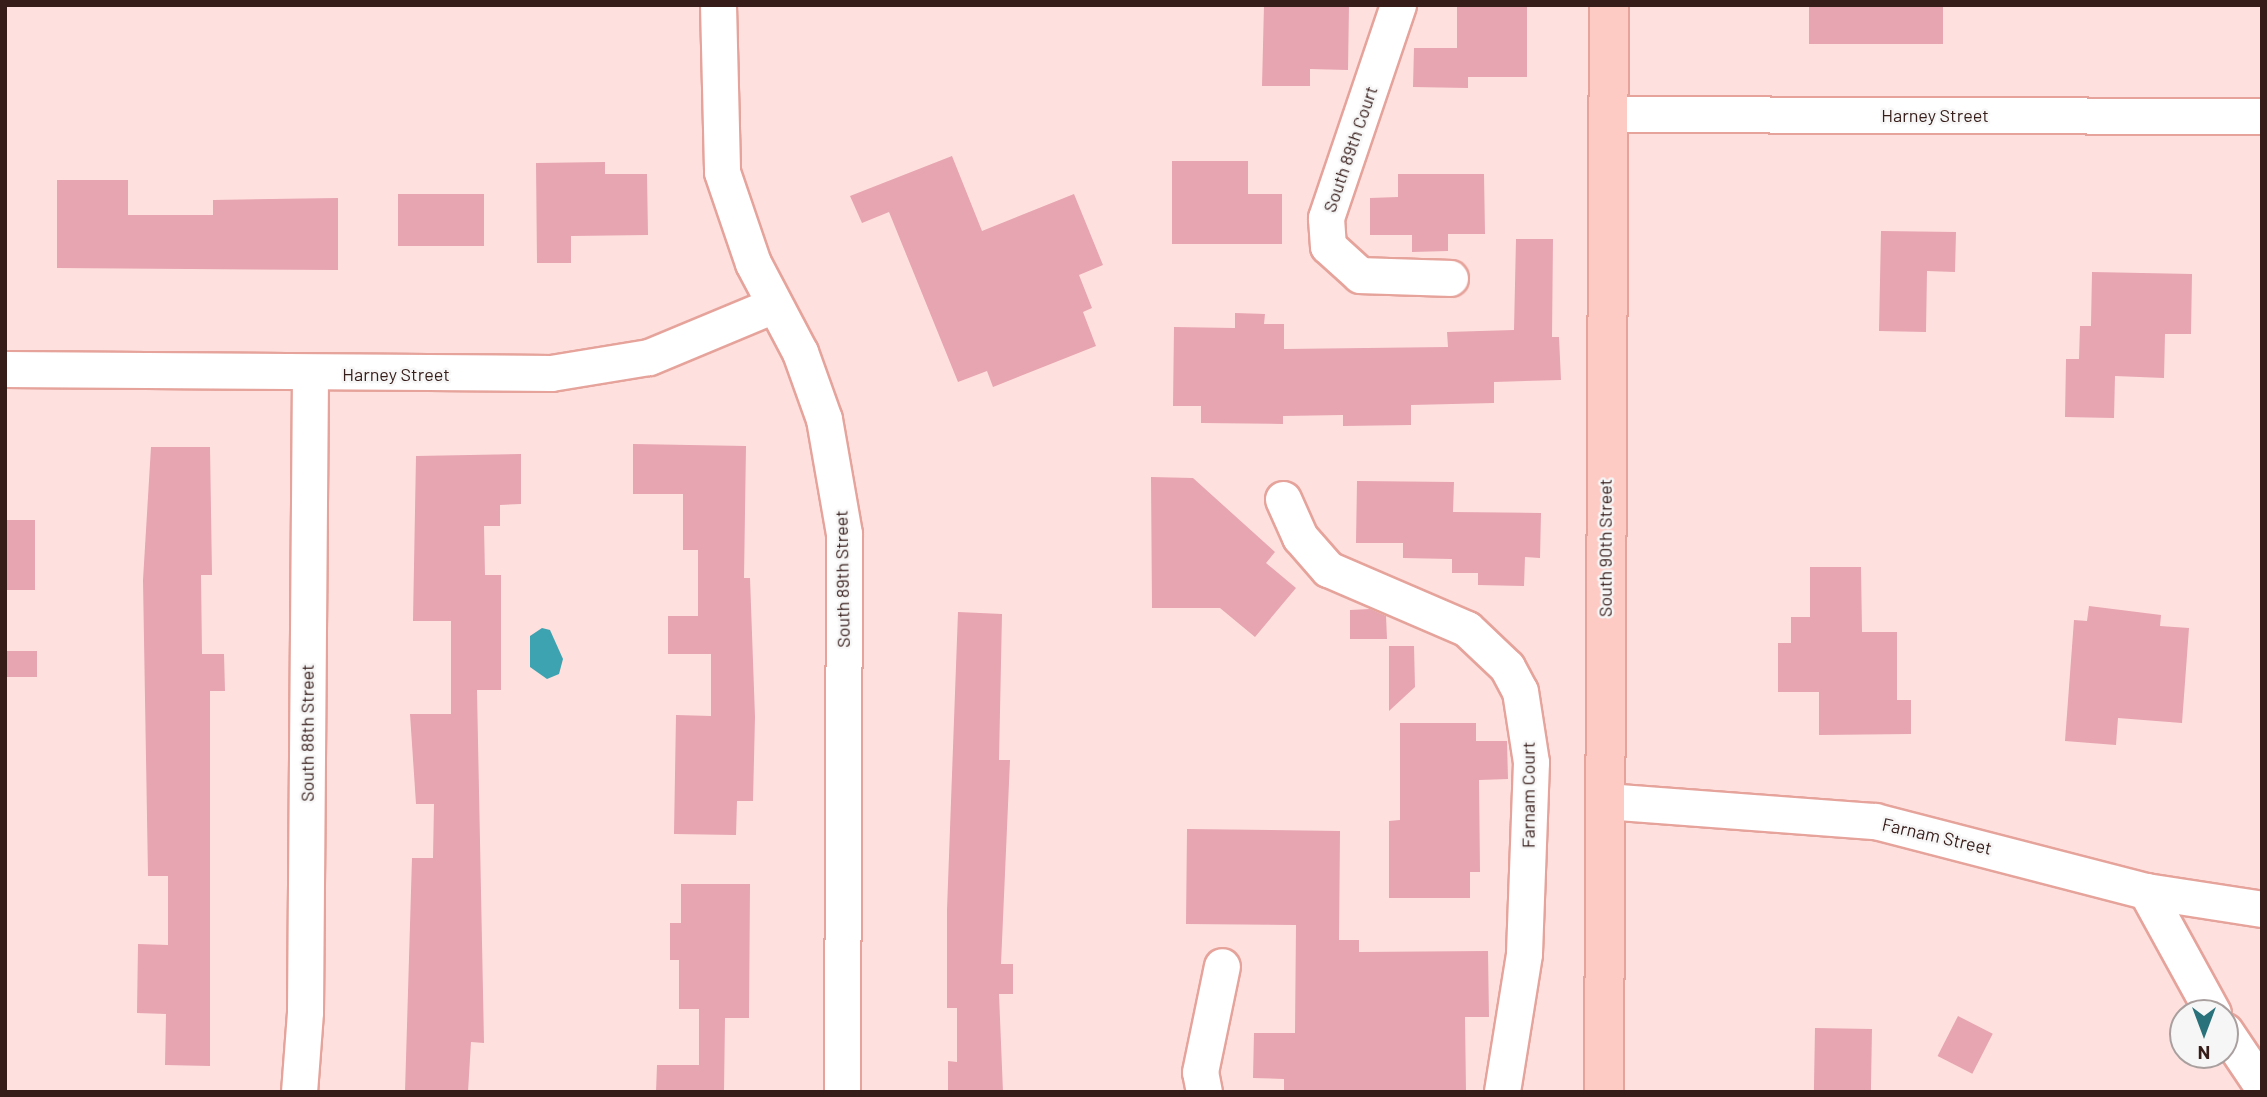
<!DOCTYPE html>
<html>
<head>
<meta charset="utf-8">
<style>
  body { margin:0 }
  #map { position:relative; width:2267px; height:1097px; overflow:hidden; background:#fee1de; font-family:Barlow,sans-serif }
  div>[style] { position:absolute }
  .water>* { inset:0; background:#3da3b0 }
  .building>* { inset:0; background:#e7a4b1; transform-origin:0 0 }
  .roads { filter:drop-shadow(2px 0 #e5a39b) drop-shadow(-2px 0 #e5a39b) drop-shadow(0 2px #e5a39b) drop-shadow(0 -2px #e5a39b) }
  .minor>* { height:35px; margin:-17.5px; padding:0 17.5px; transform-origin:17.5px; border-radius:17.5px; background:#fff }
  .major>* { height:38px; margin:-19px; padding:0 19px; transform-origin:19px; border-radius:19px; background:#fdcac4 }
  span { translate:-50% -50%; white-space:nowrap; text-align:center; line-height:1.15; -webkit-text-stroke:5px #f6f6f6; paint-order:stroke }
  .street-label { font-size:18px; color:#361d1a }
  .frame { position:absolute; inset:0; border:7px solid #361d1a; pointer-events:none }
  .north { position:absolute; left:2169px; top:999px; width:70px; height:70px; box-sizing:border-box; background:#f6f6f6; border:2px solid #a99f9e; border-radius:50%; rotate:180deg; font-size:19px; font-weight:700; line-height:28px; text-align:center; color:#361d1a }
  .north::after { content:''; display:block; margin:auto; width:24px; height:32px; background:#29727b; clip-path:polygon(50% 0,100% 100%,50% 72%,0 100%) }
</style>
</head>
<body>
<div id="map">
  <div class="water">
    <i style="clip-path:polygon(542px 628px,550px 630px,563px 659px,559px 674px,547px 679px,530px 667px,530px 636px)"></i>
  </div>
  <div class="building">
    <i style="clip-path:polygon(1264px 5px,1349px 5px,1348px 70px,1310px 69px,1310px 86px,1262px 86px)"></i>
    <i style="clip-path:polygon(1457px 5px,1527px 5px,1527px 77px,1468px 77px,1468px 88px,1413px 87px,1414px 48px,1457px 48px)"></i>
    <i style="left:1809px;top:5px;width:134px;height:39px"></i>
    <i style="clip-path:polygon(952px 156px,982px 231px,1074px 194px,1103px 265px,1079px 275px,1092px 308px,1083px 312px,1096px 346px,993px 387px,987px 371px,958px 382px,889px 212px,862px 223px,850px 196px)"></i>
    <i style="clip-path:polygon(1172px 161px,1248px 161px,1248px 194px,1282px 194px,1282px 244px,1172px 244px)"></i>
    <i style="clip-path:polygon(605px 162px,605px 174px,647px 174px,648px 235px,571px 236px,571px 263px,537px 263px,536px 163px)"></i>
    <i style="clip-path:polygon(1398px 174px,1484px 174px,1485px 234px,1448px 234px,1448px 251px,1412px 252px,1412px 235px,1370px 235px,1370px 198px,1398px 197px)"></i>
    <i style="clip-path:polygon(57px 180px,128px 180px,128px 215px,213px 215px,213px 200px,338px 198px,338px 270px,57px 268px)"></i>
    <i style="left:398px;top:194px;width:86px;height:52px"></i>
    <i style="clip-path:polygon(1881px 231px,1956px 232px,1955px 272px,1927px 271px,1926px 332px,1879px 331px)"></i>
    <i style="clip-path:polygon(1516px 239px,1553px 239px,1552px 337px,1559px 337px,1561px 380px,1494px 382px,1494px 403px,1411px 405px,1411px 425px,1343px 426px,1343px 415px,1283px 416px,1283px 424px,1201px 423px,1201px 406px,1173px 406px,1174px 327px,1235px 328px,1235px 313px,1265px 314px,1264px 324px,1284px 324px,1284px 349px,1448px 347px,1447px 332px,1514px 330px)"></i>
    <i style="clip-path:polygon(2092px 272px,2192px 274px,2191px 334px,2165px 334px,2164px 378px,2115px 376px,2114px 418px,2065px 417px,2066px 359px,2079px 359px,2080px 326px,2091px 326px)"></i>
    <i style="clip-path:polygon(633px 444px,746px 446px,744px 578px,750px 578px,755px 717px,753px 801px,737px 801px,736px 835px,674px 834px,676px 715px,711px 716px,711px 654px,668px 654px,668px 616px,698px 616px,698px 550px,683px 550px,683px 494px,633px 494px)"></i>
    <i style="clip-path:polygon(151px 447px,210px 447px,212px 575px,201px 575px,202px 654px,224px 654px,225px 691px,210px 691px,210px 1066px,165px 1065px,166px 1014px,137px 1013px,138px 944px,168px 945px,168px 876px,148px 876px,143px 580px)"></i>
    <i style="clip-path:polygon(521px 454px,521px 504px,500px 505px,500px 526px,484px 526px,485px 575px,501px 575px,501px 690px,477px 690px,484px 1043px,471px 1042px,468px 1092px,405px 1092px,412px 858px,433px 858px,434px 804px,416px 804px,410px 714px,451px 714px,451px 621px,413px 621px,416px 456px)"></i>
    <i style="clip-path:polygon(1151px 477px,1193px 478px,1275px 552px,1266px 563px,1296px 588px,1255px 637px,1220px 608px,1152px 608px)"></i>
    <i style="clip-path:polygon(1357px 481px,1454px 482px,1453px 512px,1541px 513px,1540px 558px,1525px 557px,1524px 586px,1478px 585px,1478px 573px,1452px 573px,1452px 559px,1403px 558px,1403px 543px,1356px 543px)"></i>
    <i style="left:5px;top:520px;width:30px;height:70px"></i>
    <i style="clip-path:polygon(1810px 567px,1861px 567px,1862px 632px,1897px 632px,1897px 700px,1911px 700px,1911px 734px,1819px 735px,1819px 692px,1778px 692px,1778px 643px,1791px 643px,1791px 617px,1810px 617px)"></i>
    <i style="clip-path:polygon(2089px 606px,2161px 615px,2160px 626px,2189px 628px,2182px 723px,2118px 718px,2116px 745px,2065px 741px,2074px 620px,2087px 621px)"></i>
    <i style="clip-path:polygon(1370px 609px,1386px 616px,1387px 639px,1350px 639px,1350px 610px)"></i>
    <i style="clip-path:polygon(958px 612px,1002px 614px,999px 760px,1010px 760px,1001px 964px,1013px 964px,1013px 994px,999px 994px,1003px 1092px,948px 1092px,948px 1061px,957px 1062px,957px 1008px,947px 1008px,947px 910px)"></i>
    <i style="clip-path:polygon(1389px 646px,1414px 646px,1415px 687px,1389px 711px)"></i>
    <i style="left:37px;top:651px;width:26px;height:32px;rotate:90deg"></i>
    <i style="clip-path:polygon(1400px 723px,1476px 723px,1476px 741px,1507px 741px,1508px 779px,1479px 780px,1480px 872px,1470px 872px,1470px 898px,1389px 898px,1389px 821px,1400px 820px)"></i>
    <i style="clip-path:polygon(1187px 829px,1340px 831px,1339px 940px,1359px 940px,1359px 952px,1488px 951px,1489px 1017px,1465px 1017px,1466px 1092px,1284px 1092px,1284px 1079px,1253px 1078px,1254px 1033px,1295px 1033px,1296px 925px,1186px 924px)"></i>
    <i style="clip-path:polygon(681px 884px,750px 884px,749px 1018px,725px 1018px,724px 1092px,656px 1092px,657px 1065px,699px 1065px,699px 1009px,679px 1009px,679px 960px,670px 960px,670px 923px,681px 923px)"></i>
    <i style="left:1958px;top:1016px;width:39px;height:45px;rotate:27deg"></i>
    <i style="left:1815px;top:1028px;width:57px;height:64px;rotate:1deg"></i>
  </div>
  <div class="roads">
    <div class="minor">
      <i style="left:718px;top:5px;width:167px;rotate:88.6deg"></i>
      <i style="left:722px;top:172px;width:96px;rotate:71.2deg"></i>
      <i style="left:753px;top:263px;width:101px;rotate:62.2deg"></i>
      <i style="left:800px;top:352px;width:71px;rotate:70.3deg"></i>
      <i style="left:824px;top:419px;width:117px;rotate:80.1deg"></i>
      <i style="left:844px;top:534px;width:558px;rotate:90.21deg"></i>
      <i style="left:1398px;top:5px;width:225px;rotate:108.7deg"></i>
      <i style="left:1326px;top:218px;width:28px;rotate:86deg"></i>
      <i style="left:1328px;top:246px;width:43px;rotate:42.2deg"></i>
      <i style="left:1360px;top:275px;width:90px;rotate:1.9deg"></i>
      <i style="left:1608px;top:114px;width:654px;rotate:0.18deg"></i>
      <i style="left:5px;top:369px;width:546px;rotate:0.42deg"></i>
      <i style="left:551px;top:373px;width:99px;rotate:-9.3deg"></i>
      <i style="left:649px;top:357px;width:135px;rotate:-22.6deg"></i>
      <i style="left:1283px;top:499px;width:42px;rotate:65.9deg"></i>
      <i style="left:1300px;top:537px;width:43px;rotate:48.8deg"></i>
      <i style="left:1328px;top:569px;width:151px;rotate:23.3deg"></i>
      <i style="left:1467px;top:629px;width:55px;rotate:43.5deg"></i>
      <i style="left:1507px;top:667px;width:27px;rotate:62deg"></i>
      <i style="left:1520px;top:691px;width:72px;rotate:81.2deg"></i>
      <i style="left:1531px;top:762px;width:192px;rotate:92.1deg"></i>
      <i style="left:1524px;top:954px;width:140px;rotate:99.1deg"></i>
      <i style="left:1606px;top:801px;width:270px;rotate:4.3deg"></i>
      <i style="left:1875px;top:821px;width:280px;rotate:14.5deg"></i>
      <i style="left:2146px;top:891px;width:117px;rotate:8.8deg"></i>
      <i style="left:2146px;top:891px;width:139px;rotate:61.2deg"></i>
      <i style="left:2225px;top:1031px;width:66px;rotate:56.1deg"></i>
      <i style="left:299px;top:1092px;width:80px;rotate:-85.7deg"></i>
      <i style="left:305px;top:1012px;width:638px;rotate:-89.55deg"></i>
      <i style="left:1204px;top:1092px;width:20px;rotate:-101deg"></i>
      <i style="left:1200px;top:1072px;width:108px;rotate:-78.3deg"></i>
    </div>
    <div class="major">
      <i style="left:1604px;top:1092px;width:1087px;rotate:-89.74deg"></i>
    </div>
  </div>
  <div class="street-label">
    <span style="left:1935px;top:115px">Harney Street</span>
    <span style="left:1350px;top:149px;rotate:-71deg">South 89th Court</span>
    <span style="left:396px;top:374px">Harney Street</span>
    <span style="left:1605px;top:548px;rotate:-90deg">South 90th Street</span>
    <span style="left:842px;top:579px;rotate:-91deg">South 89th Street</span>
    <span style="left:307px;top:733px;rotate:-90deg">South 88th Street</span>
    <span style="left:1528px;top:795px;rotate:-90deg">Farnam Court</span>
    <span style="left:1937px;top:836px;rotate:13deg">Farnam Street</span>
  </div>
  <div class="frame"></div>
  <div class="north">N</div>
</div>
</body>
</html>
